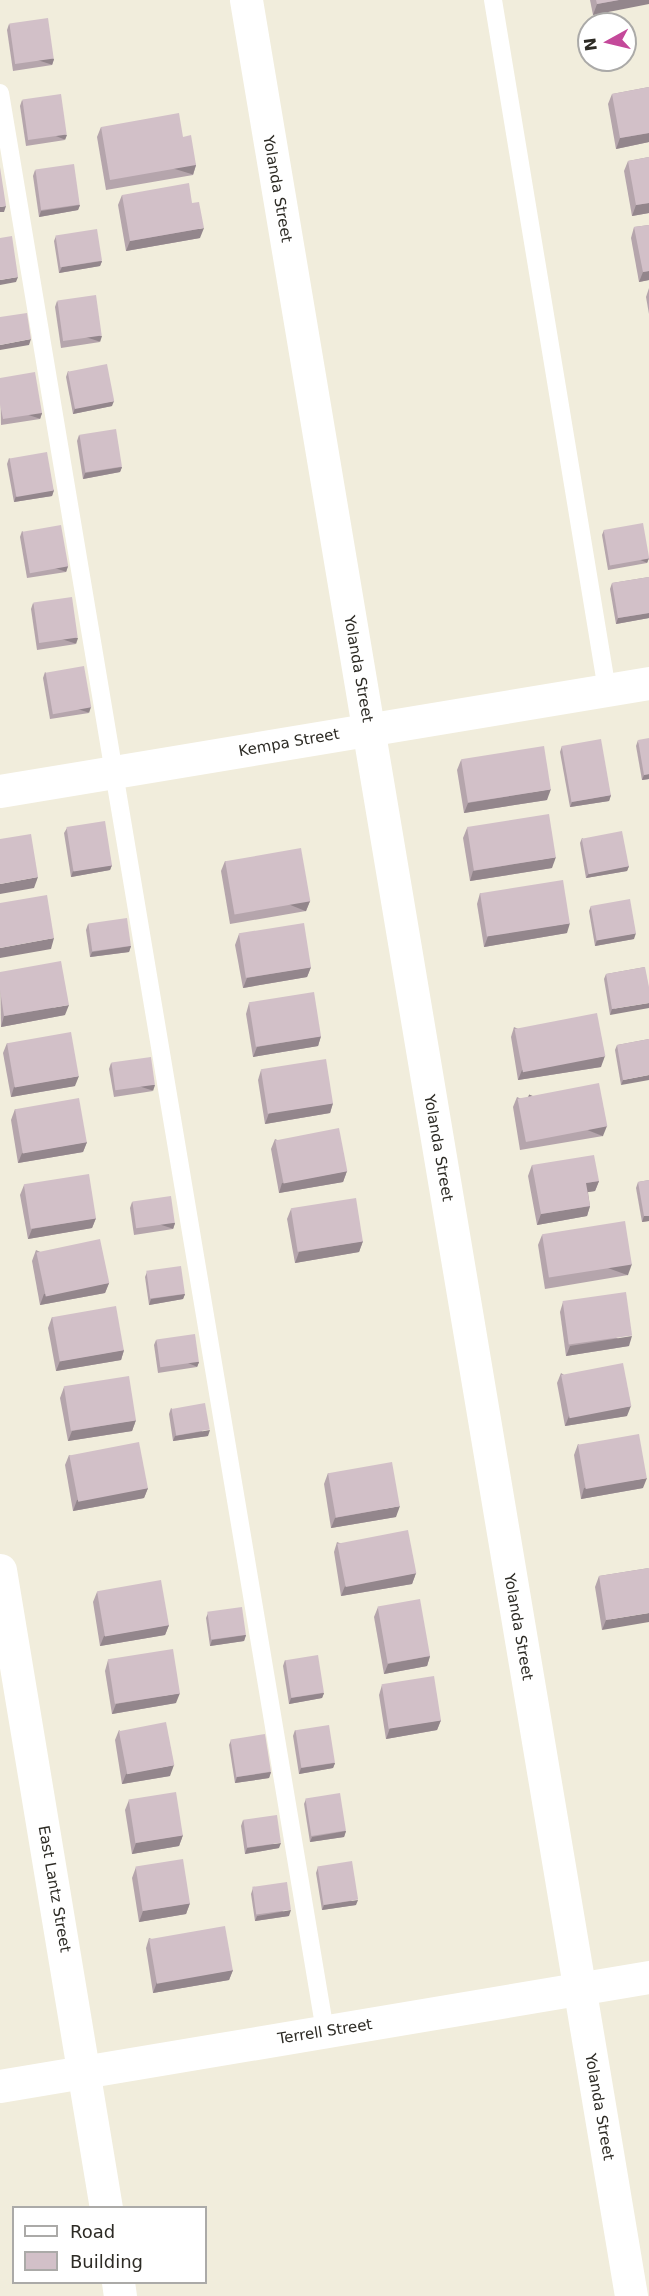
<!DOCTYPE html>
<html>
<head>
<meta charset="utf-8">
<style>
  body { margin:0 }
  #map { position:relative; width:649px; height:2296px; overflow:hidden; background:#f1eddc; font-family:"DejaVu Sans",sans-serif }
  div>[style] { position:absolute }
  .lane>* { height:18px; margin:-9px; padding:0 9px; transform-origin:9px; border-radius:9px; background:#fff }
  .street>* { height:33px; margin:-16.5px; padding:0 16.5px; transform-origin:16.5px; border-radius:16.5px; background:#fff }
  .wall>* { inset:0; background:#b5a5ac }
  .shaded-wall>* { inset:0; background:#93868c; transform-origin:0 0 }
  .building>* { inset:0; background:#d2c0c8; transform-origin:0 0 }
  span { translate:-50% -50%; white-space:nowrap; text-align:center; line-height:1.15; -webkit-text-stroke:6px #fff; paint-order:stroke }
  .street-label { font-size:15px; color:#2d2b25 }
  .legend { position:absolute; left:12px; top:2206px; width:195px; height:78px; box-sizing:border-box; background:#fff; border:2px solid #abaaa8; margin:0; padding:8px 10px; list-style:none; font-size:18px; color:#2d2b25 }
  .legend li { display:flex; align-items:center; gap:12px; height:30px }
  .legend b { width:30px; border:2px solid #abaaa8 }
  .north { position:absolute; left:577px; top:12px; width:60px; height:60px; box-sizing:border-box; background:#fff; border:2px solid #abaaa8; border-radius:50%; rotate:262deg; font-size:16px; font-weight:700; line-height:24px; text-align:center; color:#2d2b25 }
  .north::after { content:''; display:block; margin:auto; width:21px; height:27px; background:#c4499a; clip-path:polygon(50% 0,100% 100%,50% 72%,0 100%) }
</style>
</head>
<body>
<div id="map">
  <div class="lane">
    <i style="left:493px;top:0;width:699px;rotate:80.62deg"></i>
    <i style="left:0;top:93px;width:1966px;rotate:80.48deg"></i>
  </div>
  <div class="street">
    <i style="left:246px;top:0;width:2328px;rotate:80.48deg"></i>
    <i style="left:0;top:791px;width:658px;rotate:-9.45deg"></i>
    <i style="left:0;top:1570px;width:647px;rotate:80.57deg"></i>
    <i style="left:0;top:2086px;width:658px;rotate:-9.53deg"></i>
    <i style="left:118px;top:2282px;width:14px;rotate:82deg"></i>
  </div>
  <div class="wall">
    <i style="clip-path:polygon(590px 0,649px 0,593px 15px)"></i>
    <i style="clip-path:polygon(9px 24px,54px 59px,52px 65px,13px 71px,7px 30px)"></i>
    <i style="clip-path:polygon(649px 87px,649px 142px,616px 149px,608px 104px,612px 94px)"></i>
    <i style="clip-path:polygon(22px 100px,65px 140px,26px 146px,20px 106px)"></i>
    <i style="clip-path:polygon(101px 127px,183px 137px,196px 165px,193px 175px,106px 190px,97px 137px)"></i>
    <i style="clip-path:polygon(649px 157px,649px 213px,632px 216px,624px 171px,628px 161px)"></i>
    <i style="clip-path:polygon(35px 170px,80px 205px,78px 210px,39px 217px,33px 176px)"></i>
    <i style="clip-path:polygon(122px 195px,192px 203px,200px 238px,126px 251px,118px 205px)"></i>
    <i style="clip-path:polygon(649px 225px,649px 280px,639px 282px,631px 238px,634px 227px)"></i>
    <i style="clip-path:polygon(56px 236px,102px 261px,100px 266px,59px 273px,54px 241px)"></i>
    <i style="clip-path:polygon(649px 288px,649px 314px,646px 297px)"></i>
    <i style="clip-path:polygon(57px 301px,100px 342px,61px 348px,55px 307px)"></i>
    <i style="clip-path:polygon(68px 371px,112px 406px,73px 414px,66px 377px)"></i>
    <i style="clip-path:polygon(0 378px,42px 413px,40px 419px,1px 425px)"></i>
    <i style="clip-path:polygon(79px 435px,122px 467px,120px 472px,83px 479px,77px 441px)"></i>
    <i style="clip-path:polygon(9px 458px,54px 490px,52px 496px,14px 502px,7px 464px)"></i>
    <i style="clip-path:polygon(604px 530px,649px 558px,647px 563px,608px 570px,602px 535px)"></i>
    <i style="clip-path:polygon(22px 531px,68px 566px,66px 572px,27px 578px,20px 537px)"></i>
    <i style="clip-path:polygon(649px 577px,649px 618px,616px 624px,610px 589px,612px 583px)"></i>
    <i style="clip-path:polygon(33px 603px,76px 644px,37px 650px,31px 609px)"></i>
    <i style="clip-path:polygon(45px 672px,89px 713px,50px 719px,43px 678px)"></i>
    <i style="clip-path:polygon(638px 740px,649px 779px,642px 780px,636px 746px)"></i>
    <i style="clip-path:polygon(562px 746px,611px 795px,609px 801px,570px 807px,560px 752px)"></i>
    <i style="clip-path:polygon(461px 760px,547px 800px,464px 813px,457px 770px)"></i>
    <i style="clip-path:polygon(67px 828px,112px 865px,110px 870px,71px 877px,64px 833px)"></i>
    <i style="clip-path:polygon(467px 828px,552px 868px,470px 881px,463px 838px)"></i>
    <i style="clip-path:polygon(582px 838px,629px 866px,627px 871px,586px 878px,580px 843px)"></i>
    <i style="clip-path:polygon(225px 861px,310px 901px,306px 911px,230px 924px,221px 871px)"></i>
    <i style="clip-path:polygon(480px 893px,567px 933px,484px 947px,477px 904px)"></i>
    <i style="clip-path:polygon(591px 906px,634px 939px,595px 946px,589px 911px)"></i>
    <i style="clip-path:polygon(88px 924px,131px 946px,129px 952px,90px 957px,86px 930px)"></i>
    <i style="clip-path:polygon(239px 934px,311px 967px,307px 977px,243px 988px,235px 945px)"></i>
    <i style="clip-path:polygon(645px 967px,610px 1015px,604px 979px,606px 974px)"></i>
    <i style="clip-path:polygon(0 972px,65px 1015px,1px 1027px)"></i>
    <i style="clip-path:polygon(249px 1003px,321px 1036px,318px 1046px,253px 1057px,246px 1014px)"></i>
    <i style="clip-path:polygon(514px 1027px,601px 1067px,518px 1080px,511px 1037px)"></i>
    <i style="clip-path:polygon(649px 1039px,621px 1085px,615px 1050px,617px 1045px)"></i>
    <i style="clip-path:polygon(7px 1043px,75px 1086px,11px 1097px,3px 1053px)"></i>
    <i style="clip-path:polygon(111px 1063px,153px 1091px,114px 1097px,109px 1069px)"></i>
    <i style="clip-path:polygon(261px 1070px,333px 1103px,330px 1113px,265px 1124px,258px 1080px)"></i>
    <i style="clip-path:polygon(517px 1097px,603px 1136px,520px 1150px,513px 1107px)"></i>
    <i style="clip-path:polygon(15px 1109px,87px 1142px,83px 1152px,18px 1163px,11px 1120px)"></i>
    <i style="clip-path:polygon(275px 1139px,347px 1171px,343px 1182px,279px 1193px,271px 1149px)"></i>
    <i style="clip-path:polygon(532px 1165px,599px 1181px,595px 1191px,588px 1192px,590px 1206px,587px 1216px,537px 1225px,528px 1176px)"></i>
    <i style="clip-path:polygon(649px 1180px,649px 1221px,642px 1222px,636px 1188px,638px 1182px)"></i>
    <i style="clip-path:polygon(24px 1185px,96px 1218px,92px 1228px,28px 1239px,20px 1195px)"></i>
    <i style="clip-path:polygon(132px 1202px,175px 1223px,173px 1229px,134px 1235px,130px 1208px)"></i>
    <i style="clip-path:polygon(291px 1209px,363px 1241px,359px 1252px,295px 1263px,287px 1219px)"></i>
    <i style="clip-path:polygon(542px 1235px,628px 1275px,545px 1289px,538px 1245px)"></i>
    <i style="clip-path:polygon(36px 1250px,109px 1283px,105px 1293px,40px 1305px,32px 1261px)"></i>
    <i style="clip-path:polygon(147px 1272px,185px 1294px,183px 1299px,149px 1305px,145px 1277px)"></i>
    <i style="clip-path:polygon(563px 1302px,629px 1346px,566px 1356px,560px 1312px)"></i>
    <i style="clip-path:polygon(52px 1317px,124px 1350px,121px 1360px,56px 1371px,48px 1328px)"></i>
    <i style="clip-path:polygon(156px 1340px,199px 1362px,197px 1367px,158px 1373px,154px 1345px)"></i>
    <i style="clip-path:polygon(561px 1373px,627px 1416px,565px 1426px,557px 1383px)"></i>
    <i style="clip-path:polygon(64px 1387px,136px 1420px,132px 1431px,68px 1441px,60px 1398px)"></i>
    <i style="clip-path:polygon(171px 1408px,208px 1436px,173px 1441px,169px 1414px)"></i>
    <i style="clip-path:polygon(578px 1444px,643px 1488px,581px 1499px,574px 1455px)"></i>
    <i style="clip-path:polygon(69px 1455px,148px 1488px,144px 1498px,73px 1511px,65px 1465px)"></i>
    <i style="clip-path:polygon(328px 1473px,396px 1517px,331px 1528px,324px 1484px)"></i>
    <i style="clip-path:polygon(337px 1542px,416px 1573px,412px 1584px,341px 1596px,334px 1552px)"></i>
    <i style="clip-path:polygon(649px 1568px,602px 1630px,595px 1587px,599px 1576px)"></i>
    <i style="clip-path:polygon(97px 1592px,169px 1625px,165px 1635px,100px 1646px,93px 1602px)"></i>
    <i style="clip-path:polygon(378px 1607px,430px 1656px,427px 1666px,384px 1674px,374px 1617px)"></i>
    <i style="clip-path:polygon(208px 1613px,246px 1635px,244px 1641px,210px 1646px,206px 1618px)"></i>
    <i style="clip-path:polygon(108px 1660px,176px 1703px,112px 1714px,105px 1671px)"></i>
    <i style="clip-path:polygon(285px 1660px,324px 1693px,322px 1698px,289px 1704px,283px 1666px)"></i>
    <i style="clip-path:polygon(382px 1685px,441px 1720px,437px 1730px,386px 1739px,379px 1695px)"></i>
    <i style="clip-path:polygon(119px 1730px,170px 1776px,122px 1784px,115px 1740px)"></i>
    <i style="clip-path:polygon(295px 1730px,335px 1763px,333px 1768px,299px 1774px,293px 1736px)"></i>
    <i style="clip-path:polygon(231px 1740px,271px 1772px,269px 1778px,235px 1783px,229px 1745px)"></i>
    <i style="clip-path:polygon(306px 1799px,346px 1831px,344px 1837px,310px 1842px,304px 1804px)"></i>
    <i style="clip-path:polygon(129px 1800px,183px 1835px,179px 1846px,132px 1854px,125px 1810px)"></i>
    <i style="clip-path:polygon(243px 1820px,279px 1848px,245px 1854px,241px 1826px)"></i>
    <i style="clip-path:polygon(136px 1867px,190px 1903px,186px 1914px,139px 1922px,132px 1878px)"></i>
    <i style="clip-path:polygon(318px 1867px,356px 1905px,322px 1910px,316px 1873px)"></i>
    <i style="clip-path:polygon(253px 1888px,289px 1916px,255px 1921px,251px 1894px)"></i>
    <i style="clip-path:polygon(149px 1938px,233px 1970px,229px 1980px,153px 1993px,146px 1948px)"></i>
  </div>
  <div class="shaded-wall">
    <i style="clip-path:polygon(619px 0,649px 0,649px 4px,593px 15px,597px 4px)"></i>
    <i style="left:54px;top:59px;width:6px;height:39px;rotate:108deg"></i>
    <i style="clip-path:polygon(649px 133px,649px 142px,616px 149px,620px 138px)"></i>
    <i style="left:67px;top:135px;width:5px;height:39px;rotate:112deg"></i>
    <i style="left:196px;top:165px;width:10px;height:87px;rotate:107deg"></i>
    <i style="clip-path:polygon(649px 203px,649px 213px,632px 216px,636px 205px)"></i>
    <i style="clip-path:polygon(80px 205px,78px 210px,39px 217px,41px 211px)"></i>
    <i style="clip-path:polygon(6px 206px,4px 212px,0 212px,0 207px)"></i>
    <i style="clip-path:polygon(204px 228px,200px 238px,126px 251px,130px 241px)"></i>
    <i style="clip-path:polygon(102px 261px,100px 266px,59px 273px,62px 267px)"></i>
    <i style="clip-path:polygon(649px 271px,649px 280px,639px 282px,643px 272px)"></i>
    <i style="clip-path:polygon(18px 277px,16px 282px,0 285px,0 280px)"></i>
    <i style="left:102px;top:336px;width:6px;height:39px;rotate:108deg"></i>
    <i style="clip-path:polygon(31px 339px,29px 345px,0 350px,0 345px)"></i>
    <i style="clip-path:polygon(114px 401px,112px 406px,73px 414px,75px 408px)"></i>
    <i style="left:42px;top:413px;width:6px;height:39px;rotate:108deg"></i>
    <i style="clip-path:polygon(122px 467px,120px 472px,83px 479px,85px 473px)"></i>
    <i style="clip-path:polygon(54px 490px,52px 496px,14px 502px,16px 496px)"></i>
    <i style="left:649px;top:558px;width:5px;height:40px;rotate:112deg"></i>
    <i style="left:68px;top:566px;width:6px;height:39px;rotate:108deg"></i>
    <i style="clip-path:polygon(649px 613px,649px 618px,616px 624px,618px 618px)"></i>
    <i style="left:78px;top:638px;width:6px;height:39px;rotate:108deg"></i>
    <i style="left:91px;top:707px;width:6px;height:39px;rotate:108deg"></i>
    <i style="clip-path:polygon(649px 774px,649px 779px,642px 780px,644px 775px)"></i>
    <i style="clip-path:polygon(551px 789px,547px 800px,464px 813px,468px 803px)"></i>
    <i style="clip-path:polygon(611px 795px,609px 801px,570px 807px,572px 802px)"></i>
    <i style="clip-path:polygon(556px 857px,552px 868px,470px 881px,473px 871px)"></i>
    <i style="clip-path:polygon(112px 865px,110px 870px,71px 877px,73px 871px)"></i>
    <i style="clip-path:polygon(629px 866px,627px 871px,586px 878px,589px 873px)"></i>
    <i style="clip-path:polygon(38px 877px,34px 888px,0 894px,0 884px)"></i>
    <i style="left:310px;top:901px;width:11px;height:77px;rotate:112deg"></i>
    <i style="clip-path:polygon(570px 923px,567px 933px,484px 947px,488px 936px)"></i>
    <i style="clip-path:polygon(636px 933px,634px 939px,595px 946px,597px 940px)"></i>
    <i style="clip-path:polygon(54px 938px,51px 949px,0 958px,0 948px)"></i>
    <i style="clip-path:polygon(131px 946px,129px 952px,90px 957px,92px 952px)"></i>
    <i style="clip-path:polygon(311px 967px,307px 977px,243px 988px,247px 978px)"></i>
    <i style="clip-path:polygon(649px 1003px,649px 1008px,610px 1015px,612px 1009px)"></i>
    <i style="clip-path:polygon(69px 1005px,65px 1015px,1px 1027px,4px 1016px)"></i>
    <i style="clip-path:polygon(321px 1036px,318px 1046px,253px 1057px,257px 1047px)"></i>
    <i style="clip-path:polygon(605px 1056px,601px 1067px,518px 1080px,522px 1070px)"></i>
    <i style="clip-path:polygon(649px 1075px,649px 1080px,621px 1085px,623px 1080px)"></i>
    <i style="clip-path:polygon(79px 1076px,75px 1086px,11px 1097px,14px 1087px)"></i>
    <i style="left:155px;top:1085px;width:6px;height:39px;rotate:108deg"></i>
    <i style="clip-path:polygon(333px 1103px,330px 1113px,265px 1124px,269px 1113px)"></i>
    <i style="left:607px;top:1126px;width:11px;height:84px;rotate:112deg"></i>
    <i style="clip-path:polygon(87px 1142px,83px 1152px,18px 1163px,22px 1153px)"></i>
    <i style="clip-path:polygon(347px 1171px,343px 1182px,279px 1193px,282px 1183px)"></i>
    <i style="clip-path:polygon(599px 1181px,595px 1191px,582px 1193px,586px 1183px)"></i>
    <i style="clip-path:polygon(590px 1206px,587px 1216px,537px 1225px,541px 1214px)"></i>
    <i style="clip-path:polygon(644px 1216px,649px 1216px,649px 1221px,642px 1222px)"></i>
    <i style="clip-path:polygon(96px 1218px,92px 1228px,28px 1239px,32px 1229px)"></i>
    <i style="left:175px;top:1223px;width:6px;height:39px;rotate:108deg"></i>
    <i style="clip-path:polygon(363px 1241px,359px 1252px,295px 1263px,299px 1252px)"></i>
    <i style="left:632px;top:1264px;width:12px;height:84px;rotate:110deg"></i>
    <i style="clip-path:polygon(109px 1283px,105px 1293px,40px 1305px,44px 1294px)"></i>
    <i style="clip-path:polygon(185px 1294px,183px 1299px,149px 1305px,151px 1299px)"></i>
    <i style="clip-path:polygon(632px 1336px,629px 1346px,566px 1356px,570px 1346px)"></i>
    <i style="clip-path:polygon(124px 1350px,121px 1360px,56px 1371px,60px 1361px)"></i>
    <i style="left:199px;top:1362px;width:5px;height:39px;rotate:112deg"></i>
    <i style="clip-path:polygon(631px 1406px,627px 1416px,565px 1426px,569px 1416px)"></i>
    <i style="clip-path:polygon(136px 1420px,132px 1431px,68px 1441px,72px 1431px)"></i>
    <i style="clip-path:polygon(210px 1430px,208px 1436px,173px 1441px,175px 1436px)"></i>
    <i style="clip-path:polygon(647px 1478px,643px 1488px,581px 1499px,584px 1488px)"></i>
    <i style="clip-path:polygon(148px 1488px,144px 1498px,73px 1511px,77px 1500px)"></i>
    <i style="clip-path:polygon(400px 1506px,396px 1517px,331px 1528px,335px 1518px)"></i>
    <i style="clip-path:polygon(416px 1573px,412px 1584px,341px 1596px,345px 1586px)"></i>
    <i style="clip-path:polygon(649px 1613px,649px 1622px,602px 1630px,606px 1620px)"></i>
    <i style="clip-path:polygon(169px 1625px,165px 1635px,100px 1646px,104px 1636px)"></i>
    <i style="clip-path:polygon(246px 1635px,244px 1641px,210px 1646px,212px 1640px)"></i>
    <i style="clip-path:polygon(430px 1656px,427px 1666px,384px 1674px,388px 1664px)"></i>
    <i style="clip-path:polygon(180px 1693px,176px 1703px,112px 1714px,116px 1704px)"></i>
    <i style="clip-path:polygon(324px 1693px,322px 1698px,289px 1704px,291px 1698px)"></i>
    <i style="clip-path:polygon(441px 1720px,437px 1730px,386px 1739px,390px 1728px)"></i>
    <i style="clip-path:polygon(335px 1763px,333px 1768px,299px 1774px,301px 1768px)"></i>
    <i style="clip-path:polygon(174px 1765px,170px 1776px,122px 1784px,126px 1774px)"></i>
    <i style="clip-path:polygon(271px 1772px,269px 1778px,235px 1783px,237px 1777px)"></i>
    <i style="clip-path:polygon(346px 1831px,344px 1837px,310px 1842px,312px 1837px)"></i>
    <i style="clip-path:polygon(183px 1835px,179px 1846px,132px 1854px,136px 1843px)"></i>
    <i style="clip-path:polygon(281px 1843px,279px 1848px,245px 1854px,247px 1848px)"></i>
    <i style="clip-path:polygon(358px 1900px,356px 1905px,322px 1910px,324px 1905px)"></i>
    <i style="clip-path:polygon(190px 1903px,186px 1914px,139px 1922px,143px 1911px)"></i>
    <i style="clip-path:polygon(291px 1910px,289px 1916px,255px 1921px,257px 1916px)"></i>
    <i style="clip-path:polygon(233px 1970px,229px 1980px,153px 1993px,157px 1982px)"></i>
  </div>
  <div class="building">
    <i style="clip-path:polygon(596px 0,619px 0,597px 4px)"></i>
    <i style="left:48px;top:18px;width:41px;height:39px;rotate:82deg"></i>
    <i style="clip-path:polygon(649px 87px,649px 133px,620px 138px,612px 94px)"></i>
    <i style="left:61px;top:94px;width:41px;height:39px;rotate:82deg"></i>
    <i style="clip-path:polygon(179px 113px,183px 137px,191px 135px,196px 165px,110px 180px,101px 127px)"></i>
    <i style="clip-path:polygon(649px 157px,649px 203px,636px 205px,628px 161px)"></i>
    <i style="left:74px;top:164px;width:41px;height:39px;rotate:82deg"></i>
    <i style="clip-path:polygon(0 167px,6px 206px,0 207px)"></i>
    <i style="clip-path:polygon(189px 183px,192px 203px,199px 202px,204px 228px,130px 241px,122px 195px)"></i>
    <i style="clip-path:polygon(649px 225px,649px 271px,643px 272px,634px 227px)"></i>
    <i style="left:97px;top:229px;width:32px;height:42px;rotate:81deg"></i>
    <i style="clip-path:polygon(12px 236px,18px 277px,0 280px,0 238px)"></i>
    <i style="left:96px;top:295px;width:41px;height:39px;rotate:82deg"></i>
    <i style="clip-path:polygon(27px 313px,31px 339px,0 345px,0 317px)"></i>
    <i style="left:107px;top:364px;width:38px;height:40px;rotate:79deg"></i>
    <i style="clip-path:polygon(35px 372px,42px 413px,3px 419px,0 404px,0 378px)"></i>
    <i style="left:116px;top:429px;width:38px;height:37px;rotate:81deg"></i>
    <i style="left:47px;top:452px;width:39px;height:38px;rotate:80deg"></i>
    <i style="left:643px;top:523px;width:36px;height:40px;rotate:80deg"></i>
    <i style="left:61px;top:525px;width:42px;height:39px;rotate:80deg"></i>
    <i style="clip-path:polygon(649px 577px,649px 613px,618px 618px,612px 583px)"></i>
    <i style="left:72px;top:597px;width:41px;height:39px;rotate:82deg"></i>
    <i style="left:84px;top:666px;width:42px;height:39px;rotate:80deg"></i>
    <i style="clip-path:polygon(649px 738px,649px 774px,644px 775px,638px 740px)"></i>
    <i style="left:601px;top:739px;width:57px;height:40px;rotate:80deg"></i>
    <i style="left:544px;top:746px;width:44px;height:84px;rotate:81deg"></i>
    <i style="left:549px;top:814px;width:44px;height:83px;rotate:81deg"></i>
    <i style="left:105px;top:821px;width:45px;height:39px;rotate:81deg"></i>
    <i style="left:622px;top:831px;width:36px;height:41px;rotate:79deg"></i>
    <i style="clip-path:polygon(31px 834px,38px 877px,0 884px,0 839px)"></i>
    <i style="left:301px;top:848px;width:54px;height:77px;rotate:80deg"></i>
    <i style="left:563px;top:880px;width:44px;height:84px;rotate:81deg"></i>
    <i style="clip-path:polygon(47px 895px,54px 938px,0 948px,0 903px)"></i>
    <i style="left:630px;top:899px;width:35px;height:40px;rotate:80deg"></i>
    <i style="left:127px;top:918px;width:28px;height:39px;rotate:82deg"></i>
    <i style="left:304px;top:923px;width:45px;height:66px;rotate:81deg"></i>
    <i style="clip-path:polygon(61px 961px,69px 1005px,4px 1016px,0 990px,0 972px)"></i>
    <i style="clip-path:polygon(645px 967px,649px 987px,649px 1003px,612px 1009px,606px 974px)"></i>
    <i style="left:314px;top:992px;width:45px;height:66px;rotate:81deg"></i>
    <i style="left:597px;top:1013px;width:44px;height:84px;rotate:79deg"></i>
    <i style="left:71px;top:1032px;width:45px;height:65px;rotate:80deg"></i>
    <i style="clip-path:polygon(649px 1039px,649px 1075px,623px 1080px,617px 1045px)"></i>
    <i style="left:151px;top:1057px;width:28px;height:40px;rotate:82deg"></i>
    <i style="left:326px;top:1059px;width:45px;height:66px;rotate:81deg"></i>
    <i style="left:599px;top:1083px;width:44px;height:83px;rotate:79deg"></i>
    <i style="left:79px;top:1098px;width:45px;height:65px;rotate:80deg"></i>
    <i style="left:339px;top:1128px;width:44px;height:65px;rotate:79deg"></i>
    <i style="clip-path:polygon(594px 1155px,599px 1181px,586px 1183px,590px 1206px,541px 1214px,532px 1165px)"></i>
    <i style="left:89px;top:1174px;width:45px;height:66px;rotate:81deg"></i>
    <i style="clip-path:polygon(649px 1180px,649px 1216px,644px 1216px,638px 1182px)"></i>
    <i style="left:171px;top:1196px;width:27px;height:39px;rotate:82deg"></i>
    <i style="left:356px;top:1198px;width:44px;height:66px;rotate:81deg"></i>
    <i style="left:625px;top:1221px;width:44px;height:84px;rotate:81deg"></i>
    <i style="left:100px;top:1239px;width:45px;height:65px;rotate:78deg"></i>
    <i style="left:181px;top:1266px;width:28px;height:35px;rotate:82deg"></i>
    <i style="left:626px;top:1292px;width:44px;height:64px;rotate:82deg"></i>
    <i style="left:116px;top:1306px;width:45px;height:65px;rotate:80deg"></i>
    <i style="left:195px;top:1334px;width:28px;height:39px;rotate:82deg"></i>
    <i style="left:623px;top:1363px;width:44px;height:63px;rotate:79deg"></i>
    <i style="left:129px;top:1376px;width:45px;height:66px;rotate:81deg"></i>
    <i style="left:205px;top:1403px;width:27px;height:34px;rotate:80deg"></i>
    <i style="left:639px;top:1434px;width:45px;height:62px;rotate:80deg"></i>
    <i style="left:139px;top:1442px;width:47px;height:71px;rotate:79deg"></i>
    <i style="left:392px;top:1462px;width:45px;height:65px;rotate:80deg"></i>
    <i style="left:408px;top:1530px;width:44px;height:72px;rotate:79deg"></i>
    <i style="clip-path:polygon(649px 1568px,649px 1613px,606px 1620px,599px 1576px)"></i>
    <i style="left:161px;top:1580px;width:46px;height:65px;rotate:80deg"></i>
    <i style="left:420px;top:1599px;width:58px;height:43px;rotate:80deg"></i>
    <i style="left:242px;top:1607px;width:28px;height:35px;rotate:82deg"></i>
    <i style="left:173px;top:1649px;width:45px;height:66px;rotate:81deg"></i>
    <i style="left:318px;top:1655px;width:38px;height:33px;rotate:81deg"></i>
    <i style="left:434px;top:1676px;width:45px;height:53px;rotate:81deg"></i>
    <i style="left:166px;top:1722px;width:44px;height:48px;rotate:79deg"></i>
    <i style="left:329px;top:1725px;width:38px;height:34px;rotate:81deg"></i>
    <i style="left:265px;top:1734px;width:38px;height:35px;rotate:81deg"></i>
    <i style="left:176px;top:1792px;width:44px;height:48px;rotate:81deg"></i>
    <i style="left:340px;top:1793px;width:38px;height:35px;rotate:81deg"></i>
    <i style="left:277px;top:1815px;width:28px;height:34px;rotate:82deg"></i>
    <i style="left:183px;top:1859px;width:45px;height:48px;rotate:81deg"></i>
    <i style="left:352px;top:1861px;width:39px;height:35px;rotate:81deg"></i>
    <i style="left:287px;top:1882px;width:28px;height:35px;rotate:82deg"></i>
    <i style="left:225px;top:1926px;width:45px;height:77px;rotate:80deg"></i>
  </div>
  <div class="street-label">
    <span style="left:277px;top:189px;rotate:80deg">Yolanda Street</span>
    <span style="left:358px;top:669px;rotate:80deg">Yolanda Street</span>
    <span style="left:289px;top:743px;rotate:-10deg">Kempa Street</span>
    <span style="left:438px;top:1148px;rotate:80deg">Yolanda Street</span>
    <span style="left:518px;top:1627px;rotate:80deg">Yolanda Street</span>
    <span style="left:54px;top:1889px;rotate:80deg">East Lantz Street</span>
    <span style="left:325px;top:2032px;rotate:-9deg">Terrell Street</span>
    <span style="left:599px;top:2107px;rotate:80deg">Yolanda Street</span>
  </div>
  <ul class="legend">
  <li><b style="height:8px;background:#fff"></b>Road</li>
  <li><b style="height:16px;background:#d2c0c8"></b>Building</li>
  </ul>
  <div class="north">N</div>
</div>
</body>
</html>
